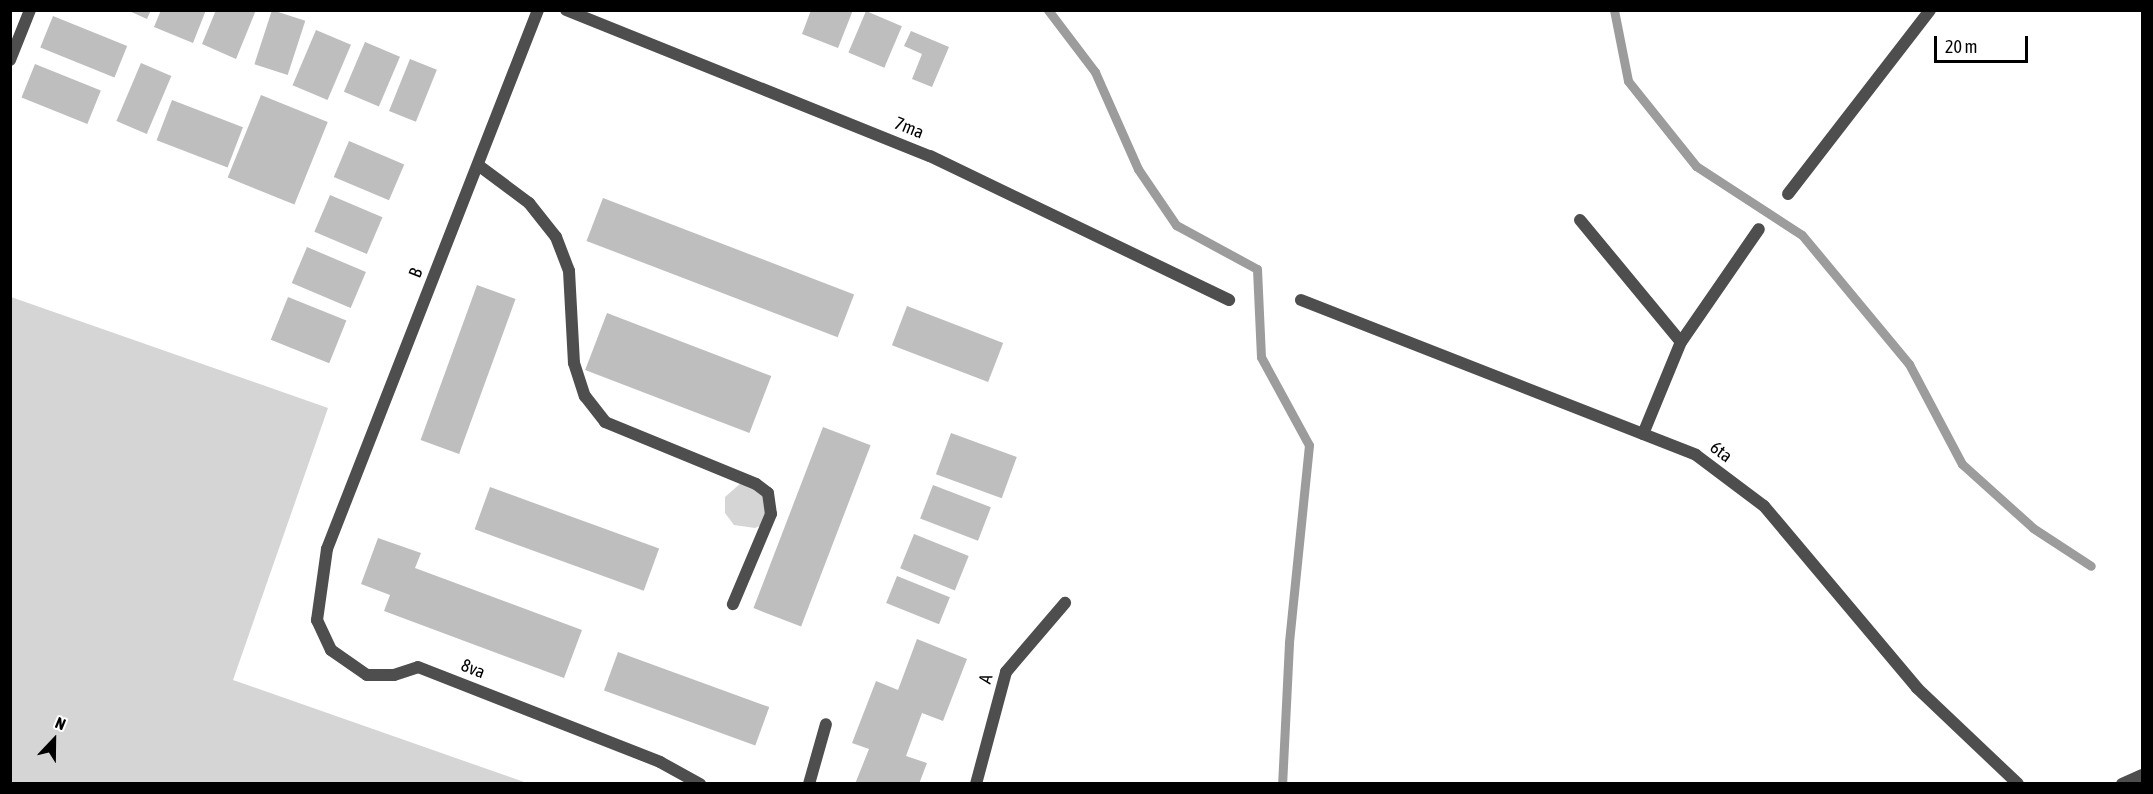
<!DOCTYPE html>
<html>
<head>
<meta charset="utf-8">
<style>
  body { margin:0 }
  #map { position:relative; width:2153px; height:794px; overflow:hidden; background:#fff; font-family:"Asap Condensed",sans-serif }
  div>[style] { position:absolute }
  .green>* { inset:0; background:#d5d5d5 }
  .stream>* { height:9px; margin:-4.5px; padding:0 4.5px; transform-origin:4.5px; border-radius:4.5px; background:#9c9c9c }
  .building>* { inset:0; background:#bebebe; transform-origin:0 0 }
  .service>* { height:12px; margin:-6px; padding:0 6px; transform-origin:6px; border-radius:6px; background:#4e4e4e }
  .minor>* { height:12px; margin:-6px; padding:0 6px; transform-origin:6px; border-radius:6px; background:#4e4e4e }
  span { translate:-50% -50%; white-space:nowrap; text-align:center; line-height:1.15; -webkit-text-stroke:4.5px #fff; paint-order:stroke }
  .street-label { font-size:18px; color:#000 }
  .frame { position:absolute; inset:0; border:12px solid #000; pointer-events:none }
  .north { position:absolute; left:24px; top:710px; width:60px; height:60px; -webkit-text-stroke:4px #fff; paint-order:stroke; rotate:22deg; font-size:16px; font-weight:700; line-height:24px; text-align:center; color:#000 }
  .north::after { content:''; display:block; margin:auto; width:21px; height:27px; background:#000; clip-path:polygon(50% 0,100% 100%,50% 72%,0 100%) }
  .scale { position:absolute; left:1934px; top:36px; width:94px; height:27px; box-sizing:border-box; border:3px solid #000; border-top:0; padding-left:8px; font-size:18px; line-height:21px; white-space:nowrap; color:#000; -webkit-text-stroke:4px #fff; paint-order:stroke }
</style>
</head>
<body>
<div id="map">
  <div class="green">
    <i style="clip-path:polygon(11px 297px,328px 408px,233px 680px,527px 783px,11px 783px)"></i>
    <i style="clip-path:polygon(742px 482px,771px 499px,762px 525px,755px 528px,734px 525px,725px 513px,725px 497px)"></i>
  </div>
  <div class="stream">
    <i style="left:1048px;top:10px;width:78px;rotate:52.8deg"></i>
    <i style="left:1095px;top:72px;width:106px;rotate:66.1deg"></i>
    <i style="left:1138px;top:169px;width:68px;rotate:55.8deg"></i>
    <i style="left:1176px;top:225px;width:92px;rotate:28.5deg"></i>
    <i style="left:1257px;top:269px;width:88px;rotate:87.4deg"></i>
    <i style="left:1261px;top:357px;width:100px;rotate:61.4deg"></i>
    <i style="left:1309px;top:445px;width:199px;rotate:95.8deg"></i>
    <i style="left:1289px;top:643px;width:141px;rotate:92.8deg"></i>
    <i style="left:1614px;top:10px;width:72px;rotate:78.8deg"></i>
    <i style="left:1628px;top:81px;width:109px;rotate:51.3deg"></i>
    <i style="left:1696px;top:166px;width:126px;rotate:33.1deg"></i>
    <i style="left:1802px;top:235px;width:168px;rotate:50.3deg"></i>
    <i style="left:1909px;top:364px;width:113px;rotate:62.1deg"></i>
    <i style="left:1962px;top:464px;width:96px;rotate:42deg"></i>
    <i style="left:2033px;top:528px;width:69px;rotate:33.2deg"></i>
  </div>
  <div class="building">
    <i style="clip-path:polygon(127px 10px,151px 10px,147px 19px)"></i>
    <i style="clip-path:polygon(161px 10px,206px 10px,193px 43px,154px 27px)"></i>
    <i style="clip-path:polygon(216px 10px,256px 10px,236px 59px,202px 44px)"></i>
    <i style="left:272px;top:10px;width:35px;height:57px;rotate:18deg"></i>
    <i style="clip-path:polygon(811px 10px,853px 10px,838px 48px,802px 34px)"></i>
    <i style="left:866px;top:11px;width:39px;height:45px;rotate:23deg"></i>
    <i style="left:53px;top:16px;width:80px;height:34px;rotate:22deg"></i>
    <i style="left:316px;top:30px;width:38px;height:60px;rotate:23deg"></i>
    <i style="clip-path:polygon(911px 31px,949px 47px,932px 87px,912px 79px,922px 54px,904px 46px)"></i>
    <i style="left:365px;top:42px;width:38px;height:54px;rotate:23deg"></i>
    <i style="left:410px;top:59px;width:29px;height:56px;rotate:22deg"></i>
    <i style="left:141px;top:63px;width:33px;height:63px;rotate:23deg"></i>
    <i style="left:35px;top:64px;width:71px;height:36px;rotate:22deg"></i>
    <i style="left:261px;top:95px;width:72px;height:89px;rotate:22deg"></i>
    <i style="left:172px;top:100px;width:76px;height:43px;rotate:21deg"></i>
    <i style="left:349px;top:141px;width:60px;height:39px;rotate:23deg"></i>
    <i style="left:330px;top:195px;width:57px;height:40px;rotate:23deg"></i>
    <i style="left:603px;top:198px;width:269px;height:46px;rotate:21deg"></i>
    <i style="left:307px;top:247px;width:64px;height:39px;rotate:23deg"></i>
    <i style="left:477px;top:285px;width:41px;height:165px;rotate:20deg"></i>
    <i style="left:288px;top:297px;width:63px;height:46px;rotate:22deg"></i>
    <i style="left:907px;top:306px;width:103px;height:42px;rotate:21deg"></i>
    <i style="left:607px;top:313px;width:176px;height:61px;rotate:21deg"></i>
    <i style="left:823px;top:427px;width:51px;height:194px;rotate:21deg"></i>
    <i style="left:951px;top:433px;width:70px;height:44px;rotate:20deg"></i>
    <i style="left:933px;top:485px;width:62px;height:36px;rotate:21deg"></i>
    <i style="left:490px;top:487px;width:180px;height:45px;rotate:20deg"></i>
    <i style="left:914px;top:534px;width:59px;height:37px;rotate:22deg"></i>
    <i style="clip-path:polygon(378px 538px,421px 553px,415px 568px,582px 630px,564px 678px,384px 611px,390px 595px,361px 584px)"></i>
    <i style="left:897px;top:576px;width:57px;height:29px;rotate:22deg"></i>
    <i style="clip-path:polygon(917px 639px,967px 659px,943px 721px,922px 713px,906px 756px,927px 763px,919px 784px,855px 784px,869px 749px,852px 743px,876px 681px,898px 690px)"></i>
    <i style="left:618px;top:652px;width:161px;height:41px;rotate:20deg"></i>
  </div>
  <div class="service">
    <i style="left:1580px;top:220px;width:158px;rotate:50.4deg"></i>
    <i style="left:809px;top:784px;width:62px;rotate:-74.2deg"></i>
  </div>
  <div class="minor">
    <i style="left:538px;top:10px;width:579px;rotate:111.38deg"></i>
    <i style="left:327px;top:549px;width:72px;rotate:98deg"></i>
    <i style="left:317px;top:620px;width:33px;rotate:65deg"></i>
    <i style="left:331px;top:650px;width:44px;rotate:34.8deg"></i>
    <i style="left:367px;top:675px;width:27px"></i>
    <i style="left:394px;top:675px;width:25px;rotate:-18deg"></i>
    <i style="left:418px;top:667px;width:260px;rotate:21.4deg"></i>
    <i style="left:660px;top:762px;width:46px;rotate:28.8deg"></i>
    <i style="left:566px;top:10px;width:392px;rotate:21.9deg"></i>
    <i style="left:930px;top:156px;width:332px;rotate:25.7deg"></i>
    <i style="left:10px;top:60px;width:54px;rotate:-68.2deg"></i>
    <i style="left:478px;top:165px;width:64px;rotate:36.7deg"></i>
    <i style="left:529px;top:203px;width:43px;rotate:51.5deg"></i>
    <i style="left:556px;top:237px;width:36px;rotate:69deg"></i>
    <i style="left:569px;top:271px;width:92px;rotate:86.9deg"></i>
    <i style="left:574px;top:363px;width:35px;rotate:72deg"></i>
    <i style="left:585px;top:396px;width:33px;rotate:52deg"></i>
    <i style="left:605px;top:422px;width:163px;rotate:22.3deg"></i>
    <i style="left:756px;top:484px;width:15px;rotate:37deg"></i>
    <i style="left:768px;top:493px;width:21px;rotate:82deg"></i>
    <i style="left:771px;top:514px;width:98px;rotate:112.9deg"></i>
    <i style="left:1788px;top:194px;width:232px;rotate:-52.3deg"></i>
    <i style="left:1301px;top:300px;width:424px;rotate:21.4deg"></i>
    <i style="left:1696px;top:455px;width:85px;rotate:36.9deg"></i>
    <i style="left:1764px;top:506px;width:238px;rotate:49.9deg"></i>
    <i style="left:1917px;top:688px;width:139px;rotate:43.5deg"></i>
    <i style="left:1643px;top:434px;width:100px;rotate:-67.6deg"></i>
    <i style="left:1681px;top:342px;width:137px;rotate:-55.4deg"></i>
    <i style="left:976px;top:784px;width:116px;rotate:-75deg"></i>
    <i style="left:1006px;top:672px;width:91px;rotate:-49.5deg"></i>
    <i style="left:2122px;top:784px;width:22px;rotate:-24deg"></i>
  </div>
  <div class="street-label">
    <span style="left:909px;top:128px;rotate:22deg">7ma</span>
    <span style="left:416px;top:273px;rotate:-69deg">B</span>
    <span style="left:1721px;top:452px;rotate:36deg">6ta</span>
    <span style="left:473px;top:669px;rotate:22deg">8va</span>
    <span style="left:986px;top:679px;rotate:-74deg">A</span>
  </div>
  <div class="frame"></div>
  <div class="north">N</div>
  <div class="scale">20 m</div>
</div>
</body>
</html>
